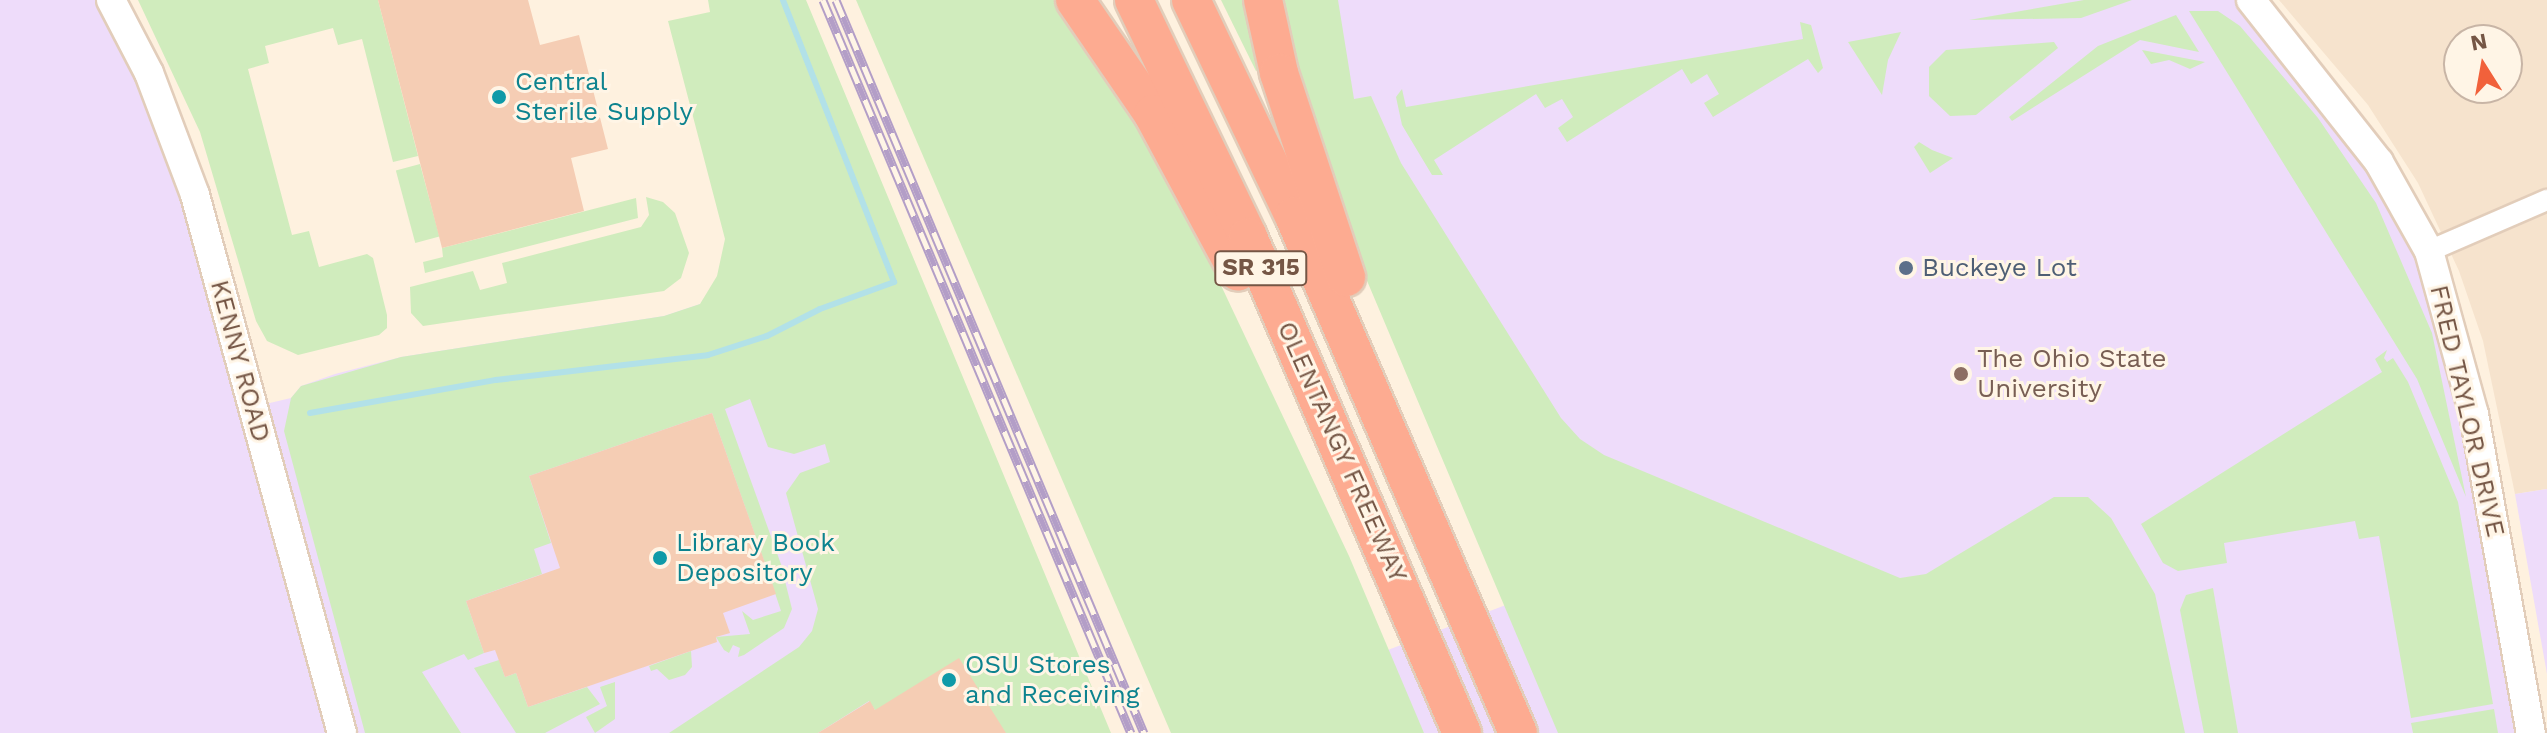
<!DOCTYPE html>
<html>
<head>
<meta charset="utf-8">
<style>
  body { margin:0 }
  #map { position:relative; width:2547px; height:733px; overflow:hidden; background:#fef1df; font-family:"Work Sans",sans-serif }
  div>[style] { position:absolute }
  .residential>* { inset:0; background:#f6e3cd }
  .education>* { inset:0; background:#eedcfa }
  .green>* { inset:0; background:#d0ecbd; transform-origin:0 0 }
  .stream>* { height:6px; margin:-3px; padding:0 3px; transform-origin:3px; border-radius:3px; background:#b2e1e8 }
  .building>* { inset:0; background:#f5cdb4 }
  .roads { filter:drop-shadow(2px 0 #e2cdba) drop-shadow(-2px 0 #e2cdba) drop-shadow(0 2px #e2cdba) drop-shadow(0 -2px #e2cdba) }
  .street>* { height:20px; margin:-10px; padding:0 10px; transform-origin:10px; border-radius:10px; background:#fff }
  .secondary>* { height:28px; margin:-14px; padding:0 14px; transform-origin:14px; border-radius:14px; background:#fff }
  .highway>* { height:38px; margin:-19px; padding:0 19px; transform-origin:19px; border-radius:19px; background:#fdab91 }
  .rail>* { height:9px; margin-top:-4.5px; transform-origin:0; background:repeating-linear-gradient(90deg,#fff5e6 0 18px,#b39ec7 0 36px); box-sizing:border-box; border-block:2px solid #b39ec7 }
  .dots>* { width:22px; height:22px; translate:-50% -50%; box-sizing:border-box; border:4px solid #fff5e6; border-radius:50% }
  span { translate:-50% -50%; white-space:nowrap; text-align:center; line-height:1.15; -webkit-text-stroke:6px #fff5e6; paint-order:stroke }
  .shield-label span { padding:2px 6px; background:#fff5e6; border:2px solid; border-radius:6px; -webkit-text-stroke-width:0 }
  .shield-label { font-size:24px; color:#755645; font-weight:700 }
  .culture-label { font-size:26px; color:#0d838f }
  .left { translate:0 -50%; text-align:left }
  .service-label { font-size:26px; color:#4e5e75 }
  .education-label { font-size:26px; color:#785e54 }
  .street-label { font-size:26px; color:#755645 }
  .north { position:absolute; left:2443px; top:24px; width:80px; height:80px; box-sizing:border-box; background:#fff5e6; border:2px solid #c8b5a6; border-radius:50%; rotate:349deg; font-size:22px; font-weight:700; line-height:32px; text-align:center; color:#755645 }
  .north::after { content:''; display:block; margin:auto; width:28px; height:36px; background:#f1613b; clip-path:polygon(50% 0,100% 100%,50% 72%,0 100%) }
</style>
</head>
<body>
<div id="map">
  <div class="residential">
    <i style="clip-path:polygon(evenodd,2279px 0,2547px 0,2547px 489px,2515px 494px,2483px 341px,2459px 271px,2418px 183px,2368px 105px,2279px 0,2459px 40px,2507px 40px,2507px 88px,2459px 88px,2459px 40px)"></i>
  </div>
  <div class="education">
    <i style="clip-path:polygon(0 0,111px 0,149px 73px,253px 407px,291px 398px,301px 386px,335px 374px,401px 357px,664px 316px,700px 304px,1095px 733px,0 733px)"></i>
    <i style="clip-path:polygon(1306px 0,2251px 0,2429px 251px,2531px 733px,1171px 733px,1550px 588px)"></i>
    <i style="clip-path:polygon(2547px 489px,2547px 674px,2515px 494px)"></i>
  </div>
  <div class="green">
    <i style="clip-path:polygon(138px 0,378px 0,418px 156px,393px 162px,362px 39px,338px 45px,333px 28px,265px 46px,269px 63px,248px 69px,292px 235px,309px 231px,319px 267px,367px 254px,373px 258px,387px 315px,387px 328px,379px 335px,298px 355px,267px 341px,256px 321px,200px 132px)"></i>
    <i style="clip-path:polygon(708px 0,806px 0,1111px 733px,1006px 733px,875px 710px,869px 701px,818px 733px,669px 733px,799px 647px,812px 631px,818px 609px,786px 493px,800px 473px,830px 462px,825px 444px,794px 454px,768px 447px,750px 399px,725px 409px,782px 567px,768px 572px,712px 413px,529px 476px,551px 543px,534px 549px,542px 574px,466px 601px,484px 653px,468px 660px,464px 654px,422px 672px,461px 733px,365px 733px,284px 431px,291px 398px,301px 386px,401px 357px,664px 316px,700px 304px,717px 276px,725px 239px,668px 21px,710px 12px)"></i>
    <i style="clip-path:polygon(856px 0,1062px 0,1174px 186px,1349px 556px,1424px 733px,1171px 733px)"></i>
    <i style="clip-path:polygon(1221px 0,1248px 0,1262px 68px,1256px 71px)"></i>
    <i style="clip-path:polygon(1281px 0,1338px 0,1354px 99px,1371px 96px,1401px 163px,1561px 418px,1580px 439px,1604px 455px,1900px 578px,1926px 574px,2054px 497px,2088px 497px,2111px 518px,2155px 594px,2185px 733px,1558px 733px,1346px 231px,1307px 112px)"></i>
    <i style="clip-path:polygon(2084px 0,2132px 0,2081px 18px,1969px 20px)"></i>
    <i style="clip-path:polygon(2189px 11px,2218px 11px,2240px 26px,2318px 118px,2376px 203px,2432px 333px,2466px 497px,2417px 379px)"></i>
    <i style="clip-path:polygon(2176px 15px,2199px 52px,2140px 40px,2012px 121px,2009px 117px,2098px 46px)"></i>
    <i style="clip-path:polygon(1800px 22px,1811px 25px,1823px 68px,1818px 73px,1808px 59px,1713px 117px,1704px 103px,1719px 94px,1707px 74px,1691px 84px,1682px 69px,1567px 142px,1558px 128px,1573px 117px,1562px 99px,1545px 108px,1536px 94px,1434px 160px,1443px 175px,1432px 175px,1402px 125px,1396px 97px,1402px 89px,1406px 107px,1803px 39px)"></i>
    <i style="clip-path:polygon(1901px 32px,1888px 60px,1882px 95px,1848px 42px)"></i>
    <i style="clip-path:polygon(2054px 42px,2058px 48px,1976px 115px,1950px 116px,1929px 96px,1929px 67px,1946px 50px)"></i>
    <i style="clip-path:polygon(2142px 50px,2205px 62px,2190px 69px,2169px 60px,2151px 64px)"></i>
    <i style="clip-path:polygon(1919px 142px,1932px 150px,1953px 158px,1930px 173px,1914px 147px)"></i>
    <i style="left:420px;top:164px;width:75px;height:25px;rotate:75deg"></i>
    <i style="clip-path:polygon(646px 197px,663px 202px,675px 213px,689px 253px,681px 278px,664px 291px,423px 326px,411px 313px,410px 287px,473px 271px,480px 290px,507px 283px,502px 263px,641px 227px,649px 215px)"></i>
    <i style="clip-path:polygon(636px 198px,638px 218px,425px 273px,423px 262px,443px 257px,442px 248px)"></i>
    <i style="clip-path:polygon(2387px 350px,2384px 358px,2387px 362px,2393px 358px,2408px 382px,2458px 502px,2493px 704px,2411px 718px,2379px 536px,2359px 539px,2355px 521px,2224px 543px,2227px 563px,2178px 571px,2163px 563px,2141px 524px,2382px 372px,2375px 359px)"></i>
    <i style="clip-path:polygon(783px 573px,792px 609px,784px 628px,744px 655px,738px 657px,740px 648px,733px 645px,729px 653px,724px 650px,716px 637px,750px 634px,742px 611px,753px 620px,781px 611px,770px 578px)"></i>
    <i style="clip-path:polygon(2213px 588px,2238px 733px,2204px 733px,2180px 610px,2186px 595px)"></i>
    <i style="clip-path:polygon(691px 651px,692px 667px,685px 675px,669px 680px,657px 669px,651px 671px,649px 666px)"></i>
    <i style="clip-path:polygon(499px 660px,505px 677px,516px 673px,528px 707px,587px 687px,600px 704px,545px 733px,516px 733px,474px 668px)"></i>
    <i style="clip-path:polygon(615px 682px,615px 719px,595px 733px,586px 717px,607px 706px,600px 687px)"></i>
    <i style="clip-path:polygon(2494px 709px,2498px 733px,2413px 733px,2411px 723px)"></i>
  </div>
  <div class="stream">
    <i style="left:310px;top:413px;width:189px;rotate:-10.1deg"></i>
    <i style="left:496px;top:380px;width:213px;rotate:-6.7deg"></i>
    <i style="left:708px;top:355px;width:62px;rotate:-17.9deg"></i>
    <i style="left:767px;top:336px;width:59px;rotate:-27deg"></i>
    <i style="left:820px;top:309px;width:79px;rotate:-20deg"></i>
    <i style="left:894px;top:282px;width:303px;rotate:-111.5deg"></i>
  </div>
  <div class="building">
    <i style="clip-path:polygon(378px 0,528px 0,540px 45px,579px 35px,608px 149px,571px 158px,584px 211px,442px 248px)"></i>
    <i style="clip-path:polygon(712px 413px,776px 594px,723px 613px,730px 633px,716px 637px,717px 642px,528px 707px,516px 673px,505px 677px,495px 650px,484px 653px,466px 601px,560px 568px,529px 476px)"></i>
    <i style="clip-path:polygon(959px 658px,1006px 733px,818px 733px,870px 701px,875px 710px)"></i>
  </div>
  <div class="roads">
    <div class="street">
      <i style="left:2429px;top:251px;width:129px;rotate:-23.4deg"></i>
    </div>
    <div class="secondary">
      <i style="left:111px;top:0;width:82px;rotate:62.5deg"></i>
      <i style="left:149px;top:73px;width:130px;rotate:69.3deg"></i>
      <i style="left:195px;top:195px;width:558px;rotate:74.72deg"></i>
      <i style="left:2251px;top:0;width:206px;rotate:51.7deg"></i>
      <i style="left:2379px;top:162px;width:102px;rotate:60.7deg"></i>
      <i style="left:2429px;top:251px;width:169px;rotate:74.6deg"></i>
      <i style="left:2474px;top:414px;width:324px;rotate:79.9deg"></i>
    </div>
    <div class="highway">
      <i style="left:1075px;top:0;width:138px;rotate:55.6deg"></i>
      <i style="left:1153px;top:114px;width:179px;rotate:61.7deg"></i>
      <i style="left:1134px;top:0;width:263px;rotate:64.3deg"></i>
      <i style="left:1248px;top:237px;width:540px;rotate:66.66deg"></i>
      <i style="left:1191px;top:0;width:239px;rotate:64.5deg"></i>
      <i style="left:1294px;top:216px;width:563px;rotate:66.57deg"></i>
      <i style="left:1263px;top:0;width:75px;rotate:77.6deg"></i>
      <i style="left:1279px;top:73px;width:215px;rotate:71.8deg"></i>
    </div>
  </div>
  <div class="rail">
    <i style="left:823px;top:0;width:795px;rotate:67.21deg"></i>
    <i style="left:836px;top:0;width:795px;rotate:67.21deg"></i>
  </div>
  <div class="dots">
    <i style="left:499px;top:97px;background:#0f9aa8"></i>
    <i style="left:1906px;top:268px;background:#5c6f8a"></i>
    <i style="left:1961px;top:374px;background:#8d6e63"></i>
    <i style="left:660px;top:558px;background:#0f9aa8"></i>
    <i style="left:949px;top:680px;background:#0f9aa8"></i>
  </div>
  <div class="shield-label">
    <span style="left:1261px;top:268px">SR 315</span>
  </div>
  <div class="culture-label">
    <span class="left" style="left:515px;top:97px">Central<br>Sterile Supply</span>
    <span class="left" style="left:676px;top:558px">Library Book<br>Depository</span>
    <span class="left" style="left:965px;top:680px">OSU Stores<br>and Receiving</span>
  </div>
  <div class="service-label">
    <span class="left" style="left:1922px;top:268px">Buckeye Lot</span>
  </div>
  <div class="education-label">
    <span class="left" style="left:1977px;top:374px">The Ohio State<br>University</span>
  </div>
  <div class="street-label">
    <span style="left:240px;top:361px;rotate:75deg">KENNY ROAD</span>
    <span style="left:2467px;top:411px;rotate:77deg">FRED TAYLOR DRIVE</span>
    <span style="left:1342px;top:452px;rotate:66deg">OLENTANGY FREEWAY</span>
  </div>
  <div class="north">N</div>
</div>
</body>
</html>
